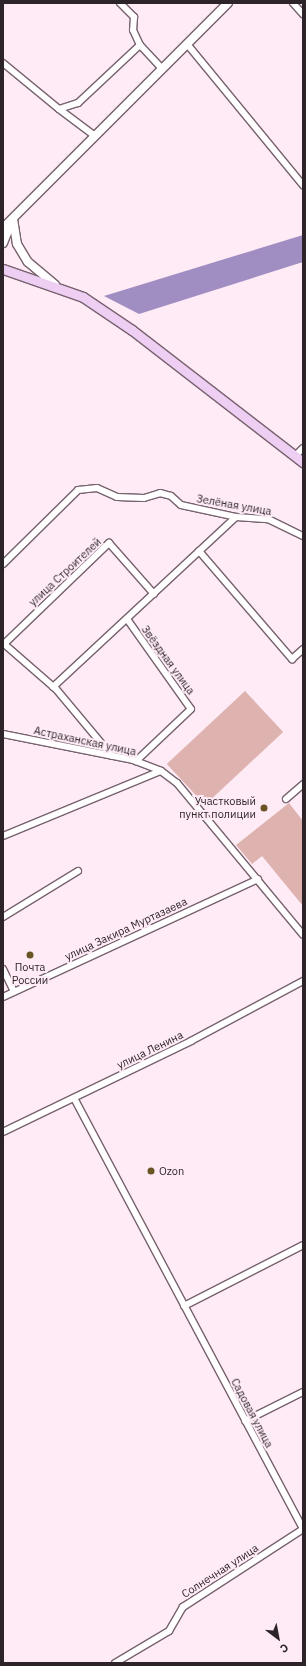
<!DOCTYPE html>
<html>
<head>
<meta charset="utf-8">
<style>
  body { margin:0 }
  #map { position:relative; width:306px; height:1666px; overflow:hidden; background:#feebf6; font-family:"IBM Plex Sans",sans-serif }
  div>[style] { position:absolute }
  .green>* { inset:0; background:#deb2ae; transform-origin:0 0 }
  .water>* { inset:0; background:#a08ec2 }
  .roads { filter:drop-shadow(1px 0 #77626e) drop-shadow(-1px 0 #77626e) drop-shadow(0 1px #77626e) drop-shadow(0 -1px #77626e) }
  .minor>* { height:6px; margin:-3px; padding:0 3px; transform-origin:3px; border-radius:3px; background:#fff }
  .secondary>* { height:8px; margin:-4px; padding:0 4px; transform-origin:4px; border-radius:4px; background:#fff }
  .primary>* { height:9px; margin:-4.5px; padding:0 4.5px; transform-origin:4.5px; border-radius:4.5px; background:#eecef3 }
  .dots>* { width:11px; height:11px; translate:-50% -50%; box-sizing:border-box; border:2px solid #feebf6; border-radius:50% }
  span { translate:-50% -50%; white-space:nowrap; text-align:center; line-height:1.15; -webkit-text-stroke:4px #feebf6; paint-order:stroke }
  .street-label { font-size:11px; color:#2d2429 }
  .poi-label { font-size:11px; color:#2d2429 }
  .right { translate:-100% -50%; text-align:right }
  .left { translate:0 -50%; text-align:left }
  .frame { position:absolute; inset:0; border:4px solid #2d2429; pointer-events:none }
  .north { position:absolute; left:258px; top:1618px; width:40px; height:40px; -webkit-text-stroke:3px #feebf6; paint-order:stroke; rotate:148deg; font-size:11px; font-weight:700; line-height:16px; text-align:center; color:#2d2429 }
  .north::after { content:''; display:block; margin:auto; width:14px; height:18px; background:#2d2429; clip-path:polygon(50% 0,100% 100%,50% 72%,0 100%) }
</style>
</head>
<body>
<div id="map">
  <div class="green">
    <i style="left:245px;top:691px;width:56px;height:107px;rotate:47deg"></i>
    <i style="clip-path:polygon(289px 803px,303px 821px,303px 906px,262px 856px,252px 864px,236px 845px)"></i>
  </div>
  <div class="water">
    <i style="clip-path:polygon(303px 235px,303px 262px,139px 314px,104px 296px)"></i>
  </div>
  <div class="roads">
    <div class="minor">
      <i style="left:120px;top:3px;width:20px;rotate:45deg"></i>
      <i style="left:134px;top:17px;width:13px;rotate:94deg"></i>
      <i style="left:133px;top:30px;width:17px;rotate:65deg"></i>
      <i style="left:140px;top:45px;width:33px;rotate:47deg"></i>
      <i style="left:293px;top:3px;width:15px;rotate:48deg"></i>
      <i style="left:187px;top:44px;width:183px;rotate:50.6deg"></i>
      <i style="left:3px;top:63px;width:72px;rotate:39.4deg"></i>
      <i style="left:59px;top:109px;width:20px;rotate:-18deg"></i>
      <i style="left:78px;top:103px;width:85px;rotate:-43.1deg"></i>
      <i style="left:59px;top:109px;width:45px;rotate:36.9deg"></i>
      <i style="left:295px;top:456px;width:11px;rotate:-45deg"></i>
      <i style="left:199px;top:551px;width:143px;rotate:49.3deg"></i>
      <i style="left:292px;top:659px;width:15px;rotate:-42deg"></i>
      <i style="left:3px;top:564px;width:105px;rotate:-44.6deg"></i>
      <i style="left:78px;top:490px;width:19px;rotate:-6deg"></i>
      <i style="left:97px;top:488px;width:22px;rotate:24deg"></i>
      <i style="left:117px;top:497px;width:27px;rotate:2deg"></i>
      <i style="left:144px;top:498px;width:17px;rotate:-17deg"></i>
      <i style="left:160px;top:493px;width:11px;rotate:15deg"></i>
      <i style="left:171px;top:496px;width:13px;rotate:42deg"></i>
      <i style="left:181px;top:505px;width:56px;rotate:12.3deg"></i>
      <i style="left:236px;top:517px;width:32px;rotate:4deg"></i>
      <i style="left:268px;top:519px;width:39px;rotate:26deg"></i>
      <i style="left:127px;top:619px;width:110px;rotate:54.6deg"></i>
      <i style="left:191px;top:709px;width:76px;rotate:136.6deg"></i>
      <i style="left:3px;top:643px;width:70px;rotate:41deg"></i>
      <i style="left:56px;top:689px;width:87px;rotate:50.1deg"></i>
      <i style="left:4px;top:644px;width:146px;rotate:-43.9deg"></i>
      <i style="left:109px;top:543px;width:68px;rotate:48.6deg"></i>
      <i style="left:53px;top:687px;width:250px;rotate:-42.9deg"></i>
      <i style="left:3px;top:734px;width:133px;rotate:11.3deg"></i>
      <i style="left:133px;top:760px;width:30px;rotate:21deg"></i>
      <i style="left:161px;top:771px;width:20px;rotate:37deg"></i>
      <i style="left:177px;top:783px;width:197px;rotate:50.3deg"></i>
      <i style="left:286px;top:799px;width:23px;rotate:-41deg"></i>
      <i style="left:3px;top:836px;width:171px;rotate:-22.4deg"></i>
      <i style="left:3px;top:917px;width:88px;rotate:-31.5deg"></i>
      <i style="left:3px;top:969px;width:25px;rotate:64deg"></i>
      <i style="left:3px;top:997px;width:281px;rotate:-24.8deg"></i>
      <i style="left:74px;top:1098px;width:487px;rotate:62deg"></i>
      <i style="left:3px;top:1132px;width:209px;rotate:-25.8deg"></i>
      <i style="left:191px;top:1041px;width:127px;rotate:-28.2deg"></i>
      <i style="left:184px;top:1306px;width:134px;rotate:-27.1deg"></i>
      <i style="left:245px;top:1421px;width:65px;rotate:-26.6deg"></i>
      <i style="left:115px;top:1663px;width:63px;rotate:-30.7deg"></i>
      <i style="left:169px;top:1631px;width:28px;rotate:-60deg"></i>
      <i style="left:183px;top:1607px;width:143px;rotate:-33deg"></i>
    </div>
    <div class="secondary">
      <i style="left:13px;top:219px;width:25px;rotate:81deg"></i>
      <i style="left:17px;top:244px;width:21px;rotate:59deg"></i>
      <i style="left:28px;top:262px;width:35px;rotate:40deg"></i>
      <i style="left:3px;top:228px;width:318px;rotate:-45deg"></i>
      <i style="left:3px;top:243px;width:24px;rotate:-68deg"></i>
    </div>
    <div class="primary">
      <i style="left:3px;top:269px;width:85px;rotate:19.3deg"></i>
      <i style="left:83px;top:297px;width:59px;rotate:34deg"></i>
      <i style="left:132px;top:330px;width:216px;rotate:37.7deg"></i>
    </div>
  </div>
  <div class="dots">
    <i style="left:264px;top:808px;background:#695523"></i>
    <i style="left:30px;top:955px;background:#695523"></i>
    <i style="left:151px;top:1171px;background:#695523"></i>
  </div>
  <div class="street-label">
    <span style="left:234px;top:505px;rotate:10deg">Зелёная улица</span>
    <span style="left:65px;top:572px;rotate:-43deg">улица Строителей</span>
    <span style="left:168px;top:660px;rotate:54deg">Звёздная улица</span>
    <span style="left:85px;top:741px;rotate:12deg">Астраханская улица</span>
    <span style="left:126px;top:929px;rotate:-25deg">улица Закира Муртазаева</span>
    <span style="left:150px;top:1050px;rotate:-26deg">улица Ленина</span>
    <span style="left:252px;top:1413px;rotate:62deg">Садовая улица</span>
    <span style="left:220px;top:1571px;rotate:-33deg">Солнечная улица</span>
  </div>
  <div class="poi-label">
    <span class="right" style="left:256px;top:808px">Участковый<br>пункт полиции</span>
    <span style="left:30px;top:974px">Почта<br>России</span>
    <span class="left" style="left:159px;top:1171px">Ozon</span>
  </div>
  <div class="frame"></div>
  <div class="north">С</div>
</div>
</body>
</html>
